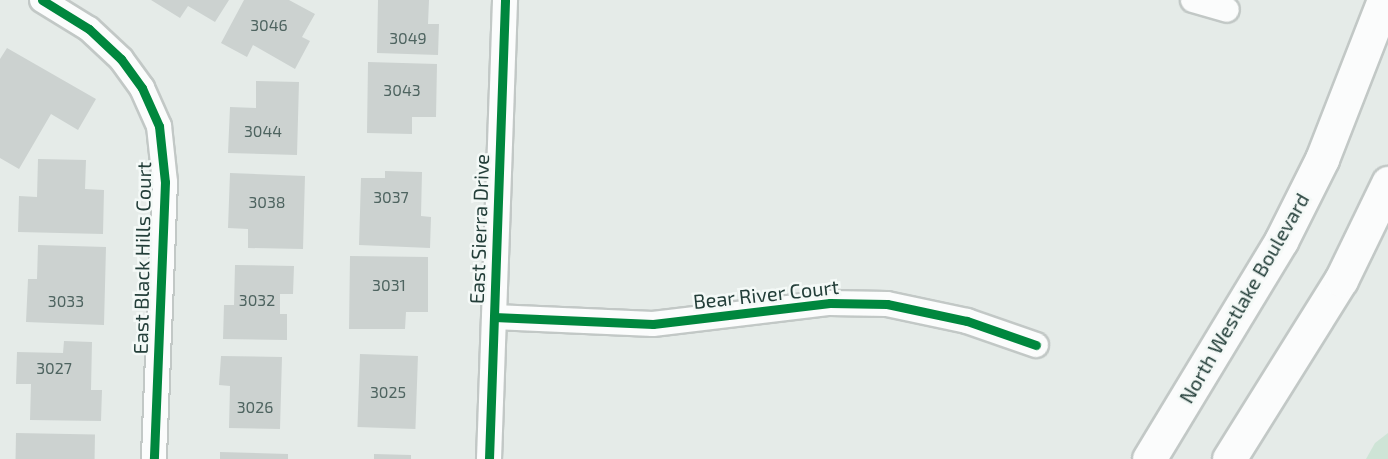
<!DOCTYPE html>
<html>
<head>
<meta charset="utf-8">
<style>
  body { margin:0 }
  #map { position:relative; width:1388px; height:459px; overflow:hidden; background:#e5ebe8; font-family:"Exo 2",sans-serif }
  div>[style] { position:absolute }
  .green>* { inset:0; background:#cee4d6 }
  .building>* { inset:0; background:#ccd2d0; transform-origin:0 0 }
  .roads { filter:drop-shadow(2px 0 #c2c8c6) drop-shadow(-2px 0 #c2c8c6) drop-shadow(0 2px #c2c8c6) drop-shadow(0 -2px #c2c8c6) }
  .minor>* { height:24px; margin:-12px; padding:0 12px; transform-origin:12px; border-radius:12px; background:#fbfcfc }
  .secondary>* { height:33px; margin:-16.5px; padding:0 16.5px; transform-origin:16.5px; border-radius:16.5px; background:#fbfcfc }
  .cycleway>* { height:9px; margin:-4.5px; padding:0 4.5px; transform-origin:4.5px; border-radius:4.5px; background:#00873e }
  span { translate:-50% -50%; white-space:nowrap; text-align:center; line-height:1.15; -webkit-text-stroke:5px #f4f9f7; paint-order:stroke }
  .number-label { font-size:16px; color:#4e6460 }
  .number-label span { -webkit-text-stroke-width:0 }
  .street-label { font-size:20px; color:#233e39 }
</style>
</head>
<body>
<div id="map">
  <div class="green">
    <i style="clip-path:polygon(1388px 433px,1388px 459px,1366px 459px,1375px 443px)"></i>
  </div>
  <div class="building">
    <i style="clip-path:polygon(151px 0,229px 0,215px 22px,188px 6px,180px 18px)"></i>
    <i style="clip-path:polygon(244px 0,289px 0,315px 14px,302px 37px,310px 41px,295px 69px,253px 45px,247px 57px,221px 43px)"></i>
    <i style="clip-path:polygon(378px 0,429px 0,428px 24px,439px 24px,438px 55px,377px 53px)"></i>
    <i style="clip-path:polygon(7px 48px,96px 99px,78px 130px,51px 114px,19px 169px,0 158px,0 59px)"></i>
    <i style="clip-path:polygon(368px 62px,437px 64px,436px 117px,412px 117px,412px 134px,367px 133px)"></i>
    <i style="clip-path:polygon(256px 81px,299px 82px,297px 155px,228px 153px,230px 107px,256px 108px)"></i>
    <i style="clip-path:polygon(38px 159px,86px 160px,85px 189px,104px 190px,103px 234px,18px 232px,19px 196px,37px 197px)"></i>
    <i style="clip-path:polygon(385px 171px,422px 172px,421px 216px,431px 217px,430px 248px,359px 245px,361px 178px,385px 178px)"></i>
    <i style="clip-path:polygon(230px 173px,305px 176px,303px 249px,248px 248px,248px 229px,228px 228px)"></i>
    <i style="clip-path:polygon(38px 245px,106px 247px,104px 325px,26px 322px,28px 279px,37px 279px)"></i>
    <i style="clip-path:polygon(350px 256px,428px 257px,428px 312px,406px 312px,405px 329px,349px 329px)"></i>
    <i style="clip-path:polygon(235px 265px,294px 266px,293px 294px,280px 294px,280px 314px,287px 314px,287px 340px,223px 339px,224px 305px,234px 305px)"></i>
    <i style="clip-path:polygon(64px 341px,92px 342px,91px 390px,102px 390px,101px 421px,30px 420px,31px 384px,16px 384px,17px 352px,63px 353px)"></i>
    <i style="left:360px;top:354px;width:58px;height:73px;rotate:2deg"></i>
    <i style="clip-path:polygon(221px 356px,282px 357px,280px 429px,229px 428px,230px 386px,219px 385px)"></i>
    <i style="left:16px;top:433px;width:79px;height:26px;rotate:1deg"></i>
    <i style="clip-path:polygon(220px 452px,288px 454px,288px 459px,220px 459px)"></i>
    <i style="clip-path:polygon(374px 454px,411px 455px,411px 459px,374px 459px)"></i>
  </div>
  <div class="roads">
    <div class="minor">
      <i style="left:42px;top:0;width:55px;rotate:31.7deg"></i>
      <i style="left:89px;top:29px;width:44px;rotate:43.2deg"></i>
      <i style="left:121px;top:59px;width:36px;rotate:54deg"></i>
      <i style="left:142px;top:88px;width:42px;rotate:65.9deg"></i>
      <i style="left:159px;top:126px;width:56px;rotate:83.9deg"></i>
      <i style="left:165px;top:182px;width:277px;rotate:92.3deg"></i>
      <i style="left:1193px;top:0;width:35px;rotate:16deg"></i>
      <i style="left:494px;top:317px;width:159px;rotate:2.5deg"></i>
      <i style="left:653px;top:324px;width:178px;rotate:-6.8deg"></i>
      <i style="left:830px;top:303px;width:57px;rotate:1deg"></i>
      <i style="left:887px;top:304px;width:82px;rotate:12deg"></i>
      <i style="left:967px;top:321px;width:73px;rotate:19.2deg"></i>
      <i style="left:489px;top:459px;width:459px;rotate:-88deg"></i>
    </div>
    <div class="secondary">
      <i style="left:1149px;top:459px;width:255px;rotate:-58.8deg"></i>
      <i style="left:1281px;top:241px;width:92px;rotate:-63.4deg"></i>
      <i style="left:1322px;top:159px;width:171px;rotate:-68.7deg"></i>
      <i style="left:1229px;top:459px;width:211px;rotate:-58deg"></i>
      <i style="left:1341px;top:280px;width:108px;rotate:-64.1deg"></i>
    </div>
  </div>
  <div class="cycleway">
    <i style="left:42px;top:0;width:55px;rotate:31.7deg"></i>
    <i style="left:89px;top:29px;width:44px;rotate:43.2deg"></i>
    <i style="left:121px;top:59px;width:36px;rotate:54deg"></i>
    <i style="left:142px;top:88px;width:42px;rotate:65.9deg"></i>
    <i style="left:159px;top:126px;width:56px;rotate:83.9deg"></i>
    <i style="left:165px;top:182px;width:277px;rotate:92.3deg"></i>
    <i style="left:494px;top:317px;width:159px;rotate:2.5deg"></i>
    <i style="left:653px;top:324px;width:178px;rotate:-6.8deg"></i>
    <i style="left:830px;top:303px;width:57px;rotate:1deg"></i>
    <i style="left:887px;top:304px;width:82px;rotate:12deg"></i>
    <i style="left:967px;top:321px;width:73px;rotate:19.2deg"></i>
    <i style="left:489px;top:459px;width:459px;rotate:-88deg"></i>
  </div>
  <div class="number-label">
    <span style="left:269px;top:25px">3046</span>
    <span style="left:408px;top:38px">3049</span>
    <span style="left:402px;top:90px">3043</span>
    <span style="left:263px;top:131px">3044</span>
    <span style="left:391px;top:197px">3037</span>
    <span style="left:267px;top:202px">3038</span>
    <span style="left:389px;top:285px">3031</span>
    <span style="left:257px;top:300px">3032</span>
    <span style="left:66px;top:301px">3033</span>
    <span style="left:54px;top:368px">3027</span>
    <span style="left:388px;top:392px">3025</span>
    <span style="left:255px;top:407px">3026</span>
  </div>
  <div class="street-label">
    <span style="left:479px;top:229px;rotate:-88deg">East Sierra Drive</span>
    <span style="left:142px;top:258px;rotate:-89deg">East Black Hills Court</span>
    <span style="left:766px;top:294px;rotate:-6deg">Bear River Court</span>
    <span style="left:1244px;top:298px;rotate:-60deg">North Westlake Boulevard</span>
  </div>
</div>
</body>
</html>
